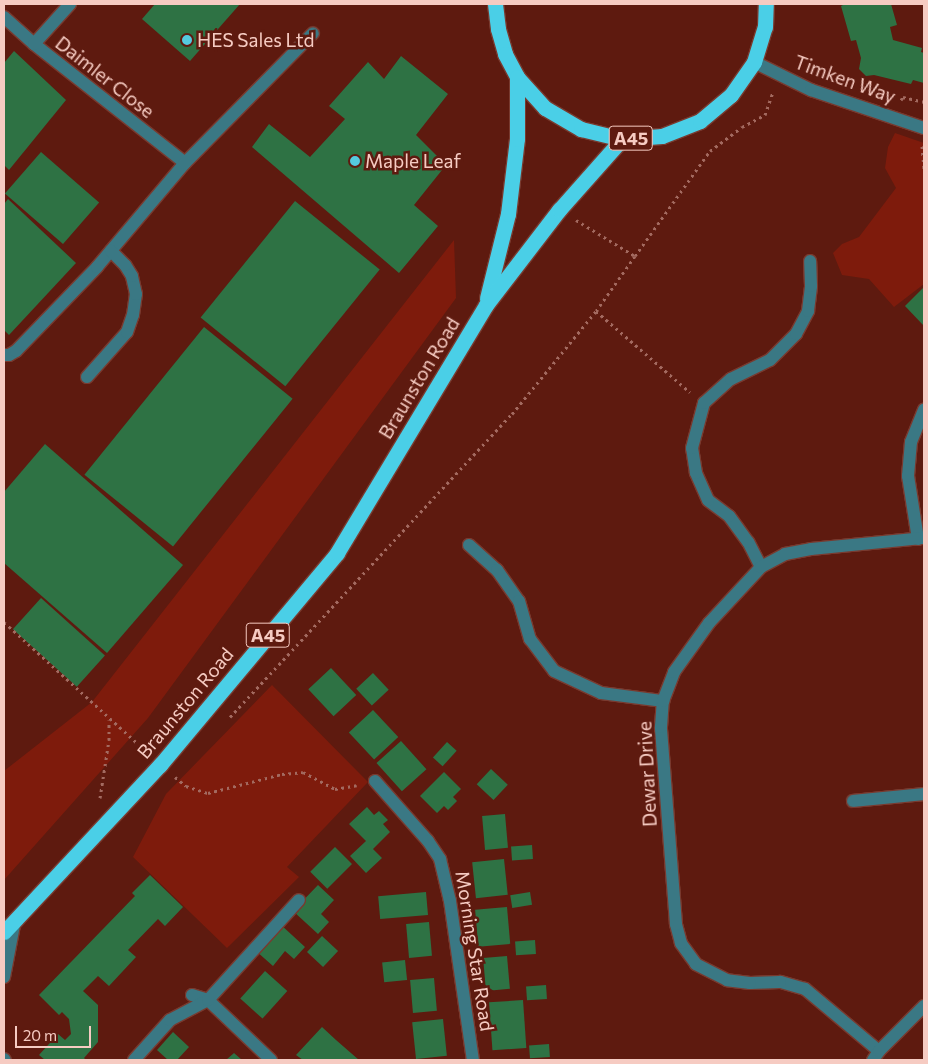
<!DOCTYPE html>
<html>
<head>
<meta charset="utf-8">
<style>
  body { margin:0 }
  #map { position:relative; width:928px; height:1064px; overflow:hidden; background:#5e1a0f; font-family:Commissioner,sans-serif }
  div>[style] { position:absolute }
  .green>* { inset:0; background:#7e1b0c }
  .building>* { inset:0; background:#2e7244; transform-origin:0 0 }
  .path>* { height:3px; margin-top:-1.5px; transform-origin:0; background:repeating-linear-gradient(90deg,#a36a60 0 2.5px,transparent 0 6.5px) }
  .roads { filter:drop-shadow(1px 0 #793a2f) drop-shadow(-1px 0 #793a2f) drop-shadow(0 1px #793a2f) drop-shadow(0 -1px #793a2f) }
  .minor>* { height:12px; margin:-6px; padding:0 6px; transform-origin:6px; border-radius:6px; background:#3a7884 }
  .highway>* { height:15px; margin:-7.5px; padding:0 7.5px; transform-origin:7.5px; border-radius:7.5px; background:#4acfe7 }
  .dots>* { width:14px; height:14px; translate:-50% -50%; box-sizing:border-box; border:2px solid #5e1a0f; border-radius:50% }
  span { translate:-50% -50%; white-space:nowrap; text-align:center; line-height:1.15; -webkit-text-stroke:5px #5e1a0f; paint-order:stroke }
  .shield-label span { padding:1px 4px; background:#5e1a0f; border:1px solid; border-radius:4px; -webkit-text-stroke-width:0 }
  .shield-label { font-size:18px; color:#f6cbc2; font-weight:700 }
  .poi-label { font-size:19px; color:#f6cbc2 }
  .left { translate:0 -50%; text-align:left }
  .street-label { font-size:19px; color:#f6cbc2 }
  .frame { position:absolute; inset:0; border:5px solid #f6cbc2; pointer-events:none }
  .scale { position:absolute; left:15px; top:1026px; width:76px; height:22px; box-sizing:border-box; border:2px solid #f6cbc2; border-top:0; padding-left:6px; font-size:15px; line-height:18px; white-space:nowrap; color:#f6cbc2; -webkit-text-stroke:4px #5e1a0f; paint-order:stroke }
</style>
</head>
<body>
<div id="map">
  <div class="green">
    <i style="clip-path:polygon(895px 133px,924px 143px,924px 284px,894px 307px,869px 279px,842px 275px,833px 253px,842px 244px,859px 237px,896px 188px,885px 168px,888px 147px)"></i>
    <i style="clip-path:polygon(454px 240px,456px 298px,148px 718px,4px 880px,4px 771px,92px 702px)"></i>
    <i style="clip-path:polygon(272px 685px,368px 782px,287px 867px,299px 877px,227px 948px,133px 857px,166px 794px)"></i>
  </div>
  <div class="building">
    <i style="clip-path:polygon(155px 4px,240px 4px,190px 61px,142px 19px)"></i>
    <i style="clip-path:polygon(845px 4px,891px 4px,897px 25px,890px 27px,893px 40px,922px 48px,921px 52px,924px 53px,924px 83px,913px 80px,911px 84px,874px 75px,866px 76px,859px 69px,861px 58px,856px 40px,851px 41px,841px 6px)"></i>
    <i style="clip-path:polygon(14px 51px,66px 100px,9px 170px,4px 165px,4px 63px)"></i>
    <i style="clip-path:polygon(401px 56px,448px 94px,416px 135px,446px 165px,414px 205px,438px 226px,399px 273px,252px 147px,269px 124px,310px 157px,345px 119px,329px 106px,368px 62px,384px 79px)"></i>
    <i style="left:41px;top:152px;width:77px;height:55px;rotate:41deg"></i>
    <i style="clip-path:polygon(8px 199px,76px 263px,9px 335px,4px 330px,4px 204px)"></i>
    <i style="left:295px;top:201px;width:109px;height:150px;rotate:39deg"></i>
    <i style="clip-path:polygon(924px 287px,924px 326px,905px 306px)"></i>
    <i style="left:204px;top:327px;width:114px;height:190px;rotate:39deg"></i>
    <i style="clip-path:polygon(45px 444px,183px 565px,107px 653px,4px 563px,4px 492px)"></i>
    <i style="left:41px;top:598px;width:86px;height:42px;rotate:42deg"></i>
    <i style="left:331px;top:668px;width:37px;height:31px;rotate:47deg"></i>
    <i style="left:373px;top:673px;width:23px;height:23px;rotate:47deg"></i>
    <i style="left:373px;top:710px;width:37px;height:33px;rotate:47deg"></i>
    <i style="left:401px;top:741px;width:38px;height:33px;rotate:48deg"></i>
    <i style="left:447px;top:742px;width:13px;height:21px;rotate:42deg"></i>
    <i style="left:491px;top:769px;width:23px;height:21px;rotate:43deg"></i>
    <i style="clip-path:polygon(444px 772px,461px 789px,453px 797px,457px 801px,448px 810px,444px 806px,437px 813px,420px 796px)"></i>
    <i style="clip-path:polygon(367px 807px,374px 815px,379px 811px,388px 820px,383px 824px,390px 832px,373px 849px,382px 858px,366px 873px,350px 856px,366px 841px,349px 824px)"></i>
    <i style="left:505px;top:814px;width:34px;height:23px;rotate:85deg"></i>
    <i style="left:532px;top:845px;width:14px;height:21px;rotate:86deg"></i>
    <i style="left:335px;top:847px;width:24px;height:35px;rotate:45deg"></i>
    <i style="left:504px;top:859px;width:36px;height:32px;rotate:84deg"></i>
    <i style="clip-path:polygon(150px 875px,183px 907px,165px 926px,158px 919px,128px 950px,136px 957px,109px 986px,98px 976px,83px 991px,98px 1005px,98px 1042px,84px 1058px,86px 1060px,45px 1060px,39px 1055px,58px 1034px,65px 1040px,71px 1034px,69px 1019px,62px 1012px,59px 1015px,39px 995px,135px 896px,132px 893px)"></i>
    <i style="clip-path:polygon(318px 885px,334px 900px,321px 914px,329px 922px,318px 934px,293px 911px)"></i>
    <i style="left:426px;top:892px;width:23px;height:48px;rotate:85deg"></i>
    <i style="left:530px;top:892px;width:13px;height:20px;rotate:81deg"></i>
    <i style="left:507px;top:907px;width:37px;height:32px;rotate:85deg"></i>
    <i style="left:429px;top:922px;width:34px;height:23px;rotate:85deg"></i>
    <i style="clip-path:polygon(280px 924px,305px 947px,294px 959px,285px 951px,273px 966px,256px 951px)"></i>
    <i style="left:322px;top:936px;width:22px;height:22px;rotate:43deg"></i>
    <i style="left:535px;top:940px;width:14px;height:20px;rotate:86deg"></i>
    <i style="left:507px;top:956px;width:33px;height:24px;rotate:85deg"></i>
    <i style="left:405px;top:960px;width:20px;height:23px;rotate:84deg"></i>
    <i style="left:265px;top:971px;width:30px;height:37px;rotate:42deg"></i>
    <i style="left:434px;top:978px;width:33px;height:24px;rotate:85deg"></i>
    <i style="left:546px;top:985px;width:14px;height:20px;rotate:86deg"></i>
    <i style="left:523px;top:1000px;width:48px;height:34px;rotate:86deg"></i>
    <i style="left:443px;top:1019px;width:37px;height:31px;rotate:84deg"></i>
    <i style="clip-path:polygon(322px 1027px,336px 1040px,359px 1060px,303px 1060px,296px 1055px)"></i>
    <i style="clip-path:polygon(173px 1032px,189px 1047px,177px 1060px,168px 1060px,157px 1050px)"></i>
    <i style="left:549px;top:1044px;width:13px;height:20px;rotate:86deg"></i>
    <i style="clip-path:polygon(234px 1053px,242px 1060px,226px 1060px)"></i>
  </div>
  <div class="path">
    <i style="left:901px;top:100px;width:4px;rotate:-56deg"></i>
    <i style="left:903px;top:97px;width:22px;rotate:13deg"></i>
    <i style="left:922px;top:146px;width:23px;rotate:85deg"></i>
    <i style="left:576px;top:220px;width:69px;rotate:31.4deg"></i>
    <i style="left:635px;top:256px;width:67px;rotate:125.3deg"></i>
    <i style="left:596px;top:311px;width:124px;rotate:40.8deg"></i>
    <i style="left:635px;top:256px;width:129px;rotate:-54.5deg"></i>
    <i style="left:710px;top:151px;width:40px;rotate:-37deg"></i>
    <i style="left:742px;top:127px;width:26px;rotate:-28deg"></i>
    <i style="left:765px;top:115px;width:24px;rotate:-71deg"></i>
    <i style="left:4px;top:622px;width:192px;rotate:42.3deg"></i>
    <i style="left:230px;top:717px;width:414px;rotate:-47.1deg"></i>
    <i style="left:512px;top:414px;width:133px;rotate:-50.8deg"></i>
    <i style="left:175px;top:777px;width:14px;rotate:39deg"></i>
    <i style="left:186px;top:786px;width:23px;rotate:18deg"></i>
    <i style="left:208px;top:793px;width:76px;rotate:-14.4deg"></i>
    <i style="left:282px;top:774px;width:21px;rotate:-5deg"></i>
    <i style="left:303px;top:772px;width:36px;rotate:28deg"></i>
    <i style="left:335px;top:789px;width:22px;rotate:-10deg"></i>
    <i style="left:100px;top:798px;width:59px;rotate:-81.2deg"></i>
    <i style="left:109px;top:740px;width:20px;rotate:-90deg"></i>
  </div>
  <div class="roads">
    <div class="minor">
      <i style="left:4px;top:17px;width:40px;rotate:42deg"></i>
      <i style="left:34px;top:44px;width:192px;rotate:38.2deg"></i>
      <i style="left:34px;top:44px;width:54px;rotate:-48deg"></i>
      <i style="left:754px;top:62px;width:64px;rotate:26.2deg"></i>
      <i style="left:811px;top:90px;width:119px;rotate:18.6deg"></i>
      <i style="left:4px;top:355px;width:5px"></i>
      <i style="left:9px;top:355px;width:8px;rotate:-30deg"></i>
      <i style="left:16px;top:351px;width:117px;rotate:-46deg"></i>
      <i style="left:97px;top:267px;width:136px;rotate:-49.8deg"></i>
      <i style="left:185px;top:163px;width:182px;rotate:-45.4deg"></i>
      <i style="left:87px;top:377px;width:60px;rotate:-48.4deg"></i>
      <i style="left:127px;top:332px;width:18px;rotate:-71deg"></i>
      <i style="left:133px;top:315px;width:21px;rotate:-82deg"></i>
      <i style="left:136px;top:294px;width:18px;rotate:-103deg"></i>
      <i style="left:132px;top:276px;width:13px;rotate:-122deg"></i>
      <i style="left:125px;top:265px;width:20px;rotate:-135deg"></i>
      <i style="left:918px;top:539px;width:64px;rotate:-99deg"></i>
      <i style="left:908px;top:476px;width:34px;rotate:-85deg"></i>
      <i style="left:911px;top:442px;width:35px;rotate:-68deg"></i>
      <i style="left:469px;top:545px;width:38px;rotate:42deg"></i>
      <i style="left:497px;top:570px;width:38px;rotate:55deg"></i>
      <i style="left:519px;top:601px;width:40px;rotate:74deg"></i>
      <i style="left:530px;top:639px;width:40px;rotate:53deg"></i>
      <i style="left:554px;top:671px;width:52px;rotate:25.1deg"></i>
      <i style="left:601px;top:693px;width:63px;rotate:7.4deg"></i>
      <i style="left:761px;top:567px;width:28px;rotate:-117deg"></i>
      <i style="left:748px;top:542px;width:32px;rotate:-126deg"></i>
      <i style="left:729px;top:516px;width:26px;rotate:-143deg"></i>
      <i style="left:708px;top:500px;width:30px;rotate:-114deg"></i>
      <i style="left:696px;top:473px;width:25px;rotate:-99deg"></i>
      <i style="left:692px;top:448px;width:47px;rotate:-75.1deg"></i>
      <i style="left:704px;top:403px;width:36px;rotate:-42deg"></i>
      <i style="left:731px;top:379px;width:43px;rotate:-26deg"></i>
      <i style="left:770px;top:360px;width:37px;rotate:-45deg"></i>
      <i style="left:796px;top:334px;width:26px;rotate:-62deg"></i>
      <i style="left:808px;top:311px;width:25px;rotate:-83deg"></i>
      <i style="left:811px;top:286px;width:25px;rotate:-92deg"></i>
      <i style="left:375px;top:781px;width:80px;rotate:48.5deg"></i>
      <i style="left:428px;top:841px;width:22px;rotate:56deg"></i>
      <i style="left:440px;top:859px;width:43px;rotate:76.6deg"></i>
      <i style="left:450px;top:901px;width:161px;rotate:81.8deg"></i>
      <i style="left:853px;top:801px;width:71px;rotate:-5.6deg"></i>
      <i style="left:4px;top:977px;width:58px;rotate:-79.1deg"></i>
      <i style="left:192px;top:995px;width:17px;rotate:17deg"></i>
      <i style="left:208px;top:1000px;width:87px;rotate:43.6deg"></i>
      <i style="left:879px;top:1051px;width:97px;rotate:-140deg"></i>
      <i style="left:805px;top:989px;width:26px;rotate:-164deg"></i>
      <i style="left:780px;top:982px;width:30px;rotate:178deg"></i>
      <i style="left:750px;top:983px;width:23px;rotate:-173deg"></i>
      <i style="left:727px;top:980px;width:35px;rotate:-153deg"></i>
      <i style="left:696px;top:964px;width:26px;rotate:-126deg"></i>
      <i style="left:681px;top:943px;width:20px;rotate:-105deg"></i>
      <i style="left:676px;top:924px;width:198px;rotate:-94.4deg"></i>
      <i style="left:661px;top:727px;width:26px;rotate:-86deg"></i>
      <i style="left:663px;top:701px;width:31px;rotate:-69deg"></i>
      <i style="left:674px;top:672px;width:60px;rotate:-54.5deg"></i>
      <i style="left:709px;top:623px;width:76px;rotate:-47.1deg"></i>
      <i style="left:761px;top:567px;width:27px;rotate:-28deg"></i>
      <i style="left:785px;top:554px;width:26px;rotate:-11deg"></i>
      <i style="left:811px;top:549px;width:114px;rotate:-5.6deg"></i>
      <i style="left:4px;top:1059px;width:1px;rotate:45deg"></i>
      <i style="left:134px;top:1060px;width:54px;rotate:-48deg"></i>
      <i style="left:170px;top:1020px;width:43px;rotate:-27.8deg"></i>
      <i style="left:208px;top:1000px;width:135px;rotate:-47.7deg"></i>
      <i style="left:873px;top:1060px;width:11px;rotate:-56deg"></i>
      <i style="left:879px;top:1051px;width:64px;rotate:-45deg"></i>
    </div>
    <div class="highway">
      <i style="left:495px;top:4px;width:25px;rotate:83deg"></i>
      <i style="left:498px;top:29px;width:26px;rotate:74deg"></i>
      <i style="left:505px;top:54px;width:26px;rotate:62deg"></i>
      <i style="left:517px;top:77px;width:42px;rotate:47.9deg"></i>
      <i style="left:545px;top:108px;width:42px;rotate:30.3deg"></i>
      <i style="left:581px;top:129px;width:42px;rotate:13.7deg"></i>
      <i style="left:622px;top:139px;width:40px;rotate:-4.3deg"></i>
      <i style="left:662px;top:136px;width:41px;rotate:-21.5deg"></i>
      <i style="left:700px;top:121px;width:40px;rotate:-40deg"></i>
      <i style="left:731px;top:95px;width:40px;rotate:-55.1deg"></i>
      <i style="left:754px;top:62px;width:37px;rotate:-73deg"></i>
      <i style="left:765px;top:27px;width:23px;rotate:-88deg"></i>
      <i style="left:487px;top:298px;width:87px;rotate:-76deg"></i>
      <i style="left:508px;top:214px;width:76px;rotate:-83.2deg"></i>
      <i style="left:517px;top:139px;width:62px;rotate:-90deg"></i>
      <i style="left:4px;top:932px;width:229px;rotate:-47deg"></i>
      <i style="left:160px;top:765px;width:276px;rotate:-50.1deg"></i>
      <i style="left:337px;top:553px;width:289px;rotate:-59deg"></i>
      <i style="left:486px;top:305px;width:120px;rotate:-52.5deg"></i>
      <i style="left:559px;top:210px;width:95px;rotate:-48.4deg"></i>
    </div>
  </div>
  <div class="dots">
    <i style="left:187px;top:40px;background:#55cadf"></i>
    <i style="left:355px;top:161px;background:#55cadf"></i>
  </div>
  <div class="shield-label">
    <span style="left:631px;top:138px">A45</span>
    <span style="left:268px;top:635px">A45</span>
  </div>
  <div class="poi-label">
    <span class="left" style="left:197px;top:40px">HES Sales Ltd</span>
    <span class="left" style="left:365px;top:161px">Maple Leaf</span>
  </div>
  <div class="street-label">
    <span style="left:105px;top:77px;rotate:38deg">Daimler Close</span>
    <span style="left:845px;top:79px;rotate:20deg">Timken Way</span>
    <span style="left:419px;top:378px;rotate:-59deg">Braunston Road</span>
    <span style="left:185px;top:703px;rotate:-50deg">Braunston Road</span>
    <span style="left:647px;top:774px;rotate:-93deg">Dewar Drive</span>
    <span style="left:475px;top:951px;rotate:81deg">Morning Star Road</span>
  </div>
  <div class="frame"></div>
  <div class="scale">20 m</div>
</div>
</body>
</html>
